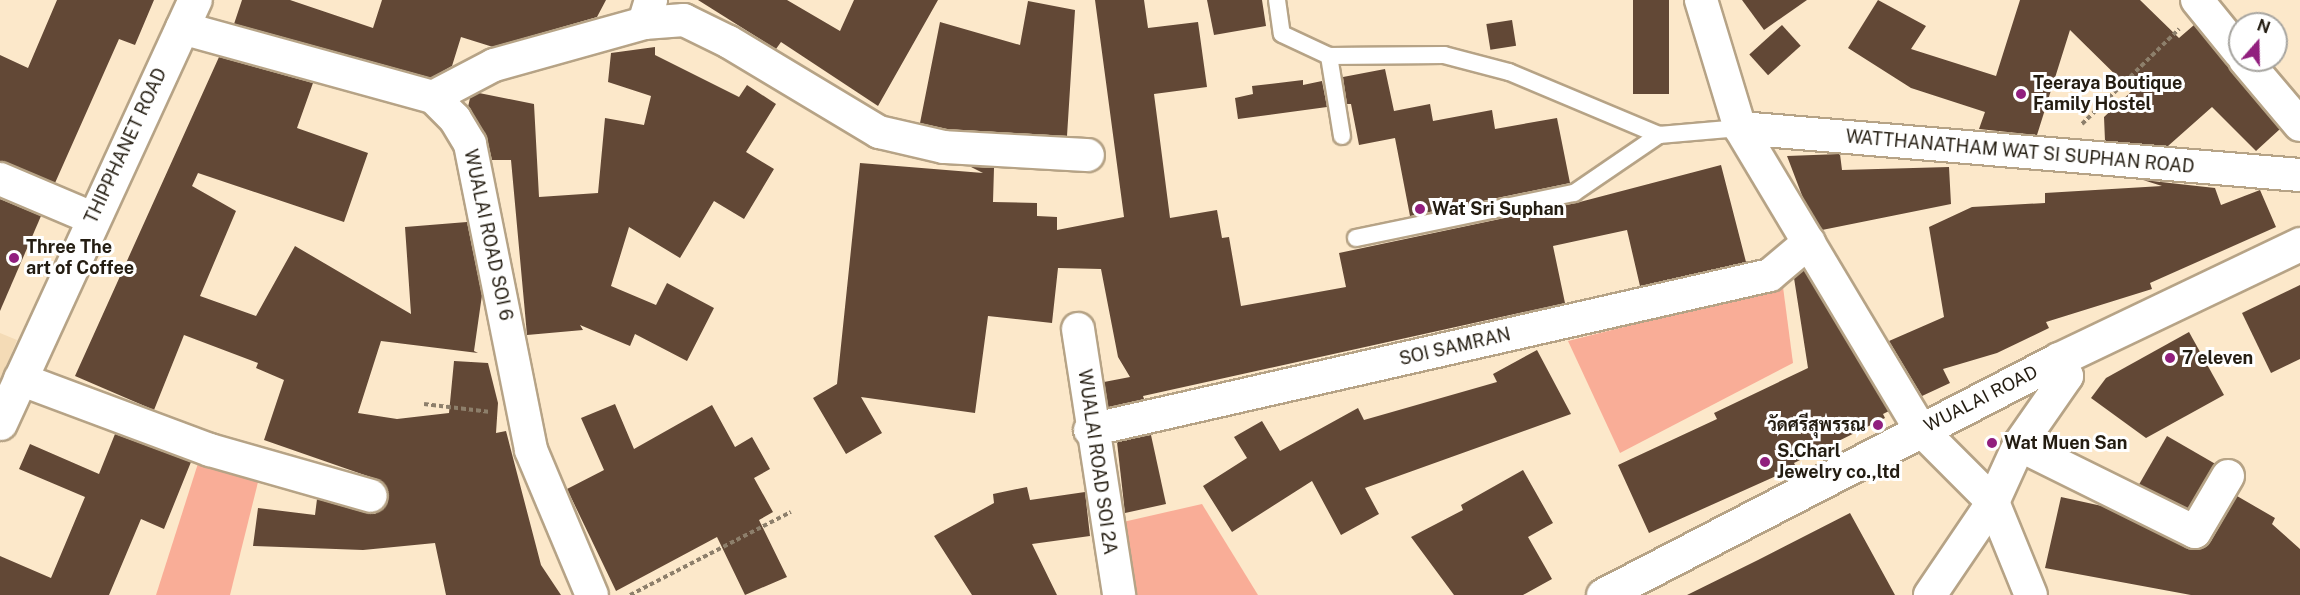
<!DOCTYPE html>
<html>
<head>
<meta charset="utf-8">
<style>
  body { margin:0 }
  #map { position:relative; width:2300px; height:595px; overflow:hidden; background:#fce8ca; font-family:"Public Sans",Sarabun,sans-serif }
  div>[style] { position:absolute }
  .built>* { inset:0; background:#f4dbb6 }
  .green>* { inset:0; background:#f9ad97 }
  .building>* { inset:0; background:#624836; transform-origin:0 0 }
  .path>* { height:4px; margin-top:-2px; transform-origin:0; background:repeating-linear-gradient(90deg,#8d7f6b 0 4.5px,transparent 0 7.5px) }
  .roads { filter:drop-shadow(2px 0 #b6a386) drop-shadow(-2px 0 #b6a386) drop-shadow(0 2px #b6a386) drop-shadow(0 -2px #b6a386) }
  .lane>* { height:16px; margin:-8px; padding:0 8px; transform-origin:8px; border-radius:8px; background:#fff }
  .street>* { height:32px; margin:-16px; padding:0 16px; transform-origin:16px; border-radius:16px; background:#fff }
  .secondary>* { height:33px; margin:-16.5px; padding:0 16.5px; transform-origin:16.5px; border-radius:16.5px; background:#fff }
  .dots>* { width:16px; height:16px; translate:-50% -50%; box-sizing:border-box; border:3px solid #fff; border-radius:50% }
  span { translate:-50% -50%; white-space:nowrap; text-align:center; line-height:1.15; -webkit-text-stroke:6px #fff; paint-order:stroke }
  .poi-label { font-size:18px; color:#241d12; font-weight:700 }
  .left { translate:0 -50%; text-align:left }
  .right { translate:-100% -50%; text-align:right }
  .street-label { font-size:18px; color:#241d12 }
  .north { position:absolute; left:2228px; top:12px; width:60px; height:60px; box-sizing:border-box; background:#fff; border:2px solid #a7a5a0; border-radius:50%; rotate:20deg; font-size:16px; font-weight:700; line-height:24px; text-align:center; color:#241d12 }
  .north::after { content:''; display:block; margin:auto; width:21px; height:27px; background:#911f7e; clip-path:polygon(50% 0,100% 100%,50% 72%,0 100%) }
</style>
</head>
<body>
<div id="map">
  <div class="built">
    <i style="clip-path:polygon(0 333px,17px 340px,0 381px)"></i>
  </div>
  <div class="green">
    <i style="clip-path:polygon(1783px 287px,1793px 363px,1620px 453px,1568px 341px)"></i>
    <i style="clip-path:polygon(201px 454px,260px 474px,230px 595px,156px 595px)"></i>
    <i style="clip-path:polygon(1202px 504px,1258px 595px,1135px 595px,1123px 522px)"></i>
  </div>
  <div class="building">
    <i style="clip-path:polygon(57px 0,154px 0,135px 45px,119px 39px,55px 183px,0 161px,0 55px,28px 68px)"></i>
    <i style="clip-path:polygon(242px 0,290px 0,373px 28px,382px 0,606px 0,597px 17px,493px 47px,461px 37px,452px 66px,431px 78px,234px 24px)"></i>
    <i style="clip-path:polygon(698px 0,787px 0,840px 31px,854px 0,938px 0,878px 106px,781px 42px,776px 49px)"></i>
    <i style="clip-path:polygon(1095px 0,1144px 0,1148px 28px,1198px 22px,1207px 87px,1154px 94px,1170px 218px,1217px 210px,1222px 238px,1229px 237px,1241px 306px,1346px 287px,1339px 253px,1576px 203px,1721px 165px,1746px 262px,1640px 286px,1627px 230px,1553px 246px,1565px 303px,1143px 396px,1144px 399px,1108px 407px,1104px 382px,1130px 377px,1118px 357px,1101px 269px,1058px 268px,1052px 323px,988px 316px,975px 413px,861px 397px,882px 433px,846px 454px,813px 398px,837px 384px,860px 163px,983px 173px,971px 167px,994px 168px,993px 202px,1037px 203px,1037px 216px,1057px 217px,1057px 230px,1124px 217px)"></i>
    <i style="clip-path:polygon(1207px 0,1262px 0,1266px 26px,1214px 35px)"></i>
    <i style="left:1633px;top:0;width:36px;height:94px"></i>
    <i style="clip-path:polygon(1742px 0,1807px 0,1764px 30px)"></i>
    <i style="clip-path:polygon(1878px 0,1926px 26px,1911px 49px,1996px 76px,2020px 0,2140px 0,2179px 38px,2194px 25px,2280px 129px,2256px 151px,2212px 107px,2168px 146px,2105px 141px,2104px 117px,2132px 91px,2070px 30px,2037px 135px,1979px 129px,1985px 112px,1911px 88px,1848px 48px)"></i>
    <i style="clip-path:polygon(1028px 1px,1075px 10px,1067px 136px,947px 129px,920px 123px,940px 22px,1020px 45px)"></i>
    <i style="left:1512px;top:20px;width:26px;height:26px;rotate:81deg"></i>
    <i style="left:1782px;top:25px;width:28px;height:44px;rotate:48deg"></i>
    <i style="clip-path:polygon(655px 47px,655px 55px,739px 97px,747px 85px,776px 104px,746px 152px,774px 169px,744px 219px,714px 201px,680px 258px,629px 227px,611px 286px,656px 305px,667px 283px,714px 308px,687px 361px,635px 334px,630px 346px,580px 325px,583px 330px,527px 335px,511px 160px,492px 160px,486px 135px,468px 107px,470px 98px,479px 93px,534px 104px,539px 197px,598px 193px,605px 118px,644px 125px,651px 96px,608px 82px,611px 53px)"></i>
    <i style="clip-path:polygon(219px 57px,313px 83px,297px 128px,368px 153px,344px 222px,198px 173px,192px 186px,236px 211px,200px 296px,256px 316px,295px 246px,411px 314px,405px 227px,467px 222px,482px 295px,474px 351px,478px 353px,381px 341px,358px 413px,397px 419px,449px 413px,454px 361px,488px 363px,498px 403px,496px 433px,506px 431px,541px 565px,561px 595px,446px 595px,435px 543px,363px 550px,253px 546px,258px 508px,315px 515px,317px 499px,375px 514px,388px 500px,388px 491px,376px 479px,264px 440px,284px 380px,256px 368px,258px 363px,184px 335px,154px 410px,75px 376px)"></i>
    <i style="clip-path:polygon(1385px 69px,1394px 111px,1430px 104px,1433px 121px,1492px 110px,1495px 129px,1557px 118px,1570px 183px,1410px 216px,1395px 138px,1359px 145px,1351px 104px,1347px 104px,1343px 77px)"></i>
    <i style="clip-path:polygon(1303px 80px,1303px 85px,1322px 81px,1327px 107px,1238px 119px,1235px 98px,1253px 94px,1252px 86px)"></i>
    <i style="clip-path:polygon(1840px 154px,1842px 170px,1949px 167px,1951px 204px,1822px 230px,1803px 198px,1787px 156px)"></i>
    <i style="clip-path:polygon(2143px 180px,2215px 188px,2221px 205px,2260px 190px,2276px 227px,2150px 283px,2152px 289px,2046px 322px,2049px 328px,1997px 353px,1943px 369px,1950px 383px,1922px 396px,1889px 341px,1944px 317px,1929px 227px,1972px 207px,2045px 203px,2045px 193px,2162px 186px)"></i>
    <i style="clip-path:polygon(0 199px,41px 216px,0 311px)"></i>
    <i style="clip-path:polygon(1804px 270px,1889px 411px,1883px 414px,1885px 418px,1794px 463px,1796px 467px,1649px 533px,1618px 465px,1717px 419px,1714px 413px,1808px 368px,1794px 278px)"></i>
    <i style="clip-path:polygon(2300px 285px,2300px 359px,2271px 373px,2242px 313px)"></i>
    <i style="clip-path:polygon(2189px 332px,2224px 395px,2146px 438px,2091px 398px,2106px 378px)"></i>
    <i style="clip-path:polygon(1537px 350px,1571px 414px,1365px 488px,1379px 514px,1341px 535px,1312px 481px,1232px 532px,1203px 486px,1247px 458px,1234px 437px,1262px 421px,1280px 451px,1358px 408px,1364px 420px,1497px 382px,1493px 374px)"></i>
    <i style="clip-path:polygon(615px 404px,634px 449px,712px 405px,735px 447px,752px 437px,770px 469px,754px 478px,773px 512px,759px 520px,787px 577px,745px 595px,717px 537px,616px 591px,567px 489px,604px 470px,581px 418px)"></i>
    <i style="clip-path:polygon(115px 434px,191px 462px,164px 529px,141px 519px,109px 595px,0 595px,0 556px,51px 578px,85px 497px,19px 469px,30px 444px,99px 474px)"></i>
    <i style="clip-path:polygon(1151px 435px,1166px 504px,1125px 513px,1117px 442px)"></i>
    <i style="left:2167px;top:436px;width:56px;height:56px;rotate:30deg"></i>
    <i style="clip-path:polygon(1523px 470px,1553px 523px,1528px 537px,1552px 579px,1523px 595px,1454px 595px,1411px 537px,1463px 510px,1461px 505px)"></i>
    <i style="clip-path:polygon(1027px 487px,1030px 500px,1085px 492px,1090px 536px,1032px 544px,1057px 595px,972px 595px,934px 536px,994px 503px,993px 494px)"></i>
    <i style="clip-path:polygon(2237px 496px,2275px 518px,2272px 524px,2300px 549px,2300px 595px,2191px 595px,2045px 568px,2061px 497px,2102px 506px,2195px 550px,2211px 541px)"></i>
    <i style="clip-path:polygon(1850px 513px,1895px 595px,1687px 595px,1758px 560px)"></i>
  </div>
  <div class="path">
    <i style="left:2082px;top:124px;width:136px;rotate:-44.4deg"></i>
    <i style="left:424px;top:404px;width:67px;rotate:6.8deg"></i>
    <i style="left:630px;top:595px;width:181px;rotate:-27.3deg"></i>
  </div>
  <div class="roads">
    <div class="lane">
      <i style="left:1277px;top:0;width:34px;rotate:82deg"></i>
      <i style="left:1282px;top:34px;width:52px;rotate:25.1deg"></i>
      <i style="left:1329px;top:56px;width:115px;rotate:-0.5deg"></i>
      <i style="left:1444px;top:55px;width:67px;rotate:14.7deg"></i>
      <i style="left:1509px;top:72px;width:163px;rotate:22.8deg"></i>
      <i style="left:1659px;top:135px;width:81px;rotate:-4.9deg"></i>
      <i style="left:1329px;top:56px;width:81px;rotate:80.8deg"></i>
      <i style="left:1356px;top:238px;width:223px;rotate:-11.7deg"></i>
      <i style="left:1574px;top:193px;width:103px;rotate:-34.3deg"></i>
    </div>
    <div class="street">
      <i style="left:1701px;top:0;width:134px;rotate:73.1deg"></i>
      <i style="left:1740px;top:128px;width:352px;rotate:59.1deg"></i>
      <i style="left:1921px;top:430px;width:102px;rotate:45deg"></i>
      <i style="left:1993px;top:502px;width:100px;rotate:67.8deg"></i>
      <i style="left:2197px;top:0;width:68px;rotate:50.9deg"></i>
      <i style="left:644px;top:23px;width:40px;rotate:-4.3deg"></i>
      <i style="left:684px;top:20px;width:50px;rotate:26.1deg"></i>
      <i style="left:729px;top:42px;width:175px;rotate:31deg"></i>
      <i style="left:879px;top:132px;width:67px;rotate:13deg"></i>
      <i style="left:944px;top:147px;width:144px;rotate:3.2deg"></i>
      <i style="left:182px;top:28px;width:260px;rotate:15.4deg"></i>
      <i style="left:433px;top:97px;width:31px;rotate:45deg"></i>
      <i style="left:455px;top:119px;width:29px;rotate:59deg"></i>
      <i style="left:470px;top:144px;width:312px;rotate:78.7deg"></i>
      <i style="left:531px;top:450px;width:157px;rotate:67.2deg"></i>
      <i style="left:2245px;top:60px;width:85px;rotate:49.8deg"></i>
      <i style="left:433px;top:97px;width:69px;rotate:-27.7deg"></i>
      <i style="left:494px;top:65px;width:156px;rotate:-15.6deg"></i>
      <i style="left:644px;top:23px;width:24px;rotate:-73deg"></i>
      <i style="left:1740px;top:128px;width:562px;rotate:4.8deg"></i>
      <i style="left:0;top:179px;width:100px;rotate:23deg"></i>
      <i style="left:1078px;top:329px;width:269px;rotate:81.2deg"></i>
      <i style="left:20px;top:379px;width:203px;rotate:20.5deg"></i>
      <i style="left:210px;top:450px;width:167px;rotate:15.9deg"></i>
      <i style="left:1090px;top:430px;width:697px;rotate:-12.84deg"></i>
      <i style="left:1770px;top:275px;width:51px;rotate:-40.2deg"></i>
      <i style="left:2019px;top:445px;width:196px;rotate:26.3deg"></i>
      <i style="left:2195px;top:532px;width:65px;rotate:-59.5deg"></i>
      <i style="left:1930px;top:595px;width:112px;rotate:-55.9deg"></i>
      <i style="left:1993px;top:502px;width:63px;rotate:-65.5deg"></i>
      <i style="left:2019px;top:445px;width:84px;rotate:-55.2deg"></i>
      <i style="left:2067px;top:376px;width:19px;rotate:-115deg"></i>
    </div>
    <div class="secondary">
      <i style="left:0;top:423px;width:466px;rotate:-65.3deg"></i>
      <i style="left:1603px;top:595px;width:513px;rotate:-27.36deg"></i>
      <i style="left:2059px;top:359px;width:267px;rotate:-25.5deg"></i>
    </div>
  </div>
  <div class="dots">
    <i style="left:2021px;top:94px;background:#911f7e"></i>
    <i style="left:1420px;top:209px;background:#911f7e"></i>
    <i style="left:14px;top:258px;background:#911f7e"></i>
    <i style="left:2170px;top:358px;background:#911f7e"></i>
    <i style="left:1878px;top:425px;background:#911f7e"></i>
    <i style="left:1992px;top:443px;background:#911f7e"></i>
    <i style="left:1765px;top:462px;background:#911f7e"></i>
  </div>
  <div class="poi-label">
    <span class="left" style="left:2033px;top:94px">Teeraya Boutique<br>Family Hostel</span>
    <span class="left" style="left:1432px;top:209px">Wat Sri Suphan</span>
    <span class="left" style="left:26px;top:258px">Three The<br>art of Coffee</span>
    <span class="left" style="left:2182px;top:358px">7 eleven</span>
    <span class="right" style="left:1866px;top:425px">วัดศรีสุพรรณ</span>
    <span class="left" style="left:2004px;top:443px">Wat Muen San</span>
    <span class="left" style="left:1777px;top:462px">S.Charl<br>Jewelry co.,ltd</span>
  </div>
  <div class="street-label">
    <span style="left:126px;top:146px;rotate:-65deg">THIPPHANET ROAD</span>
    <span style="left:2020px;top:152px;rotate:5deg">WATTHANATHAM WAT SI SUPHAN ROAD</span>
    <span style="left:488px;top:235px;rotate:78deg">WUALAI ROAD SOI 6</span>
    <span style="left:1455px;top:347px;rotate:-13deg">SOI SAMRAN</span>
    <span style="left:1981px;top:399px;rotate:-27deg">WUALAI ROAD</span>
    <span style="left:1097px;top:462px;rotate:82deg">WUALAI ROAD SOI 2A</span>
  </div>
  <div class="north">N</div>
</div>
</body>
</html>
